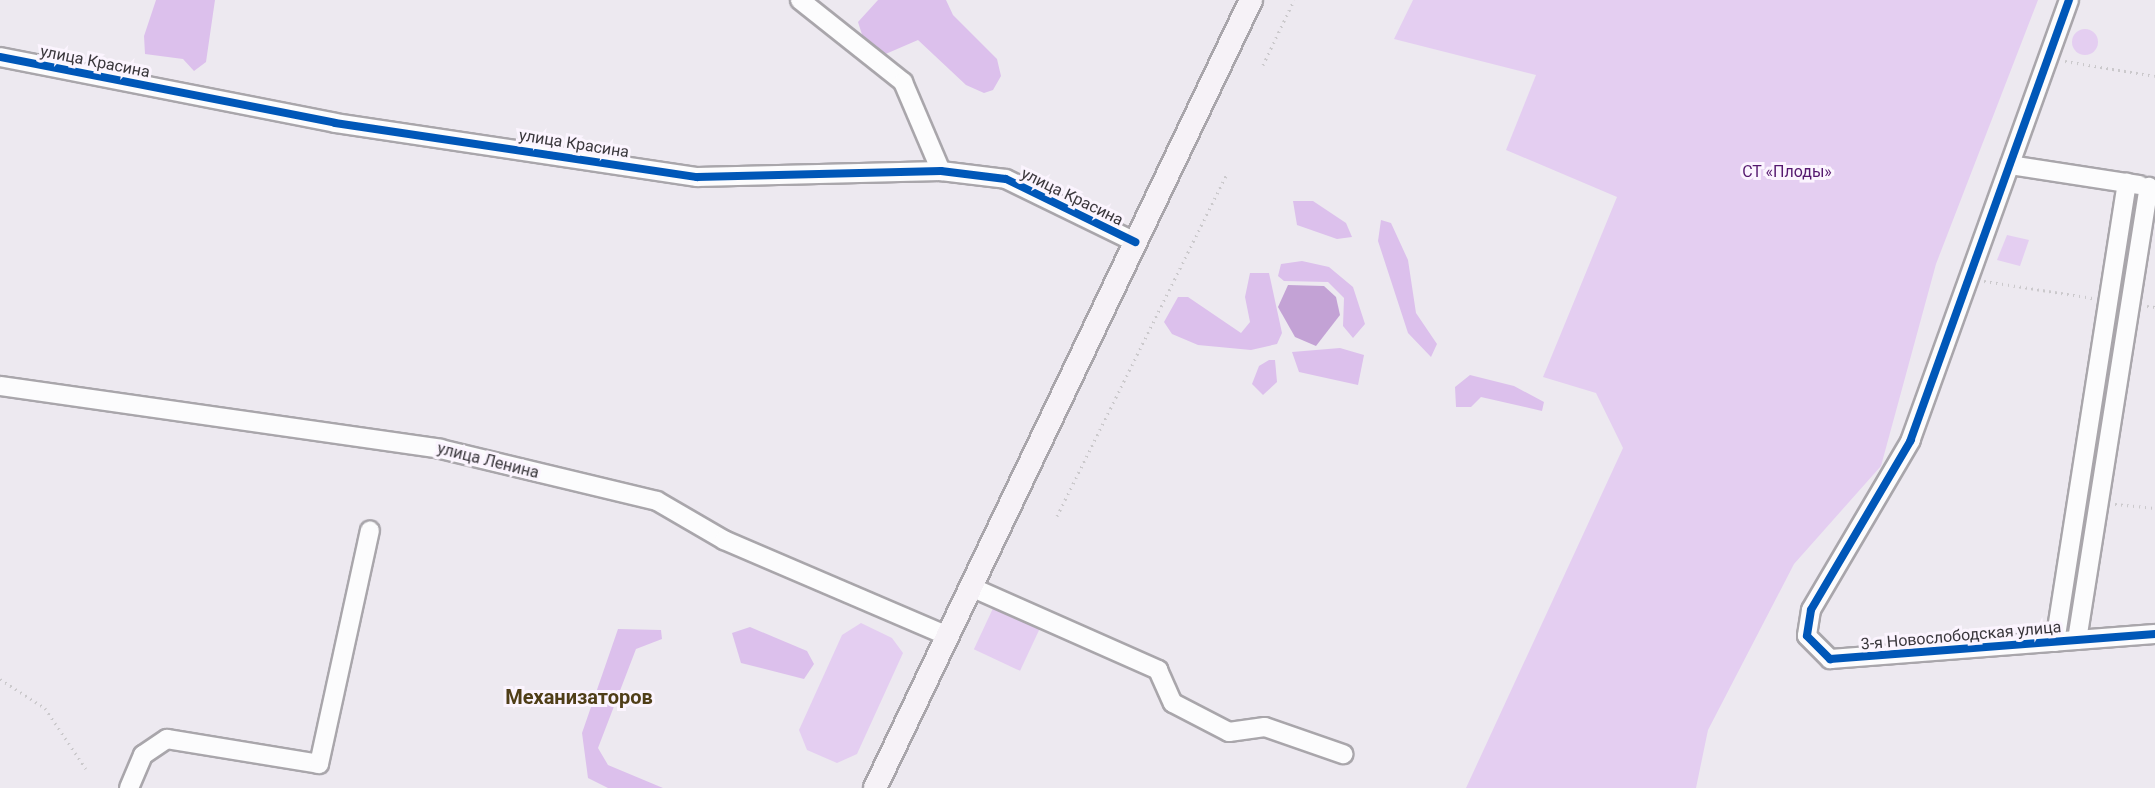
<!DOCTYPE html>
<html>
<head>
<meta charset="utf-8">
<style>
  body { margin:0 }
  #map { position:relative; width:2155px; height:788px; overflow:hidden; background:#ede9f0; font-family:Roboto,sans-serif }
  div>[style] { position:absolute }
  .green>* { inset:0; background:#e4cef1; transform-origin:0 0 }
  .round { border-radius:50% }
  .forest>* { inset:0; background:#dcc0ec }
  .water>* { inset:0; background:#c3a2d5 }
  .path>* { height:3px; margin-top:-1.5px; transform-origin:0; background:repeating-linear-gradient(90deg,#cbc9cc 0 1.5px,transparent 0 6px) }
  .roads { filter:drop-shadow(2px 0 #a9a6ab) drop-shadow(-2px 0 #a9a6ab) drop-shadow(0 2px #a9a6ab) drop-shadow(0 -2px #a9a6ab) }
  .minor>* { height:18px; margin:-9px; padding:0 9px; transform-origin:9px; border-radius:9px; background:#fcfcfd }
  .major>* { height:22px; margin:-11px; padding:0 11px; transform-origin:11px; border-radius:11px; background:#f6f2f7 }
  .cycleway>* { height:8px; margin:-4px; padding:0 4px; transform-origin:4px; border-radius:4px; background:#0057b8 }
  span { translate:-50% -50%; white-space:nowrap; text-align:center; line-height:1.15; -webkit-text-stroke:6px #fbf4fe; paint-order:stroke }
  .street-label { font-size:16px; color:#3a373c }
  .park-label { font-size:16px; color:#54186e }
  .quarter-label { font-size:20px; color:#4f3e17; font-weight:700 }
</style>
</head>
<body>
<div id="map">
  <div class="green">
    <i style="clip-path:polygon(1413px 0,2038px 0,1936px 264px,1881px 466px,1794px 564px,1708px 730px,1696px 788px,1466px 788px,1623px 448px,1596px 393px,1543px 377px,1617px 197px,1506px 150px,1536px 75px,1394px 39px)"></i>
    <i class="round" style="left:2072px;top:29px;width:26px;height:26px"></i>
    <i style="clip-path:polygon(2007px 235px,2029px 240px,2020px 266px,1997px 260px)"></i>
    <i style="left:995px;top:604px;width:51px;height:50px;rotate:25deg"></i>
    <i style="clip-path:polygon(861px 623px,892px 638px,903px 653px,857px 754px,837px 763px,807px 750px,799px 730px,842px 635px)"></i>
  </div>
  <div class="forest">
    <i style="clip-path:polygon(156px 0,215px 0,206px 62px,194px 71px,183px 59px,145px 54px,144px 36px)"></i>
    <i style="clip-path:polygon(878px 0,946px 0,953px 15px,997px 59px,1001px 76px,993px 90px,984px 93px,966px 85px,918px 40px,881px 56px,865px 44px,858px 22px)"></i>
    <i style="clip-path:polygon(1293px 201px,1313px 201px,1346px 223px,1352px 237px,1337px 239px,1297px 225px)"></i>
    <i style="clip-path:polygon(1381px 220px,1391px 223px,1408px 260px,1416px 313px,1437px 344px,1431px 357px,1408px 333px,1378px 241px)"></i>
    <i style="clip-path:polygon(1302px 261px,1329px 267px,1353px 287px,1365px 324px,1353px 338px,1343px 326px,1344px 298px,1328px 282px,1284px 281px,1278px 276px,1281px 264px)"></i>
    <i style="clip-path:polygon(1250px 273px,1269px 273px,1282px 333px,1277px 344px,1251px 350px,1198px 345px,1172px 334px,1164px 322px,1178px 297px,1188px 297px,1241px 333px,1250px 322px,1245px 297px)"></i>
    <i style="clip-path:polygon(1340px 348px,1364px 355px,1358px 385px,1299px 372px,1292px 352px)"></i>
    <i style="clip-path:polygon(1269px 360px,1275px 360px,1277px 382px,1263px 395px,1252px 384px,1259px 366px)"></i>
    <i style="clip-path:polygon(1470px 375px,1514px 386px,1544px 402px,1542px 411px,1481px 397px,1471px 407px,1456px 407px,1455px 387px)"></i>
    <i style="clip-path:polygon(750px 627px,807px 651px,814px 664px,804px 679px,741px 663px,732px 633px)"></i>
    <i style="clip-path:polygon(618px 629px,661px 630px,662px 639px,636px 649px,598px 748px,608px 765px,663px 788px,608px 788px,588px 778px,582px 733px)"></i>
  </div>
  <div class="water">
    <i style="clip-path:polygon(1288px 285px,1324px 286px,1336px 297px,1340px 315px,1316px 346px,1295px 337px,1278px 307px)"></i>
  </div>
  <div class="path">
    <i style="left:2065px;top:61px;width:91px;rotate:9.5deg"></i>
    <i style="left:1263px;top:65px;width:72px;rotate:-64.5deg"></i>
    <i style="left:1984px;top:281px;width:110px;rotate:8.9deg"></i>
    <i style="left:2147px;top:306px;width:8px;rotate:7deg"></i>
    <i style="left:2115px;top:504px;width:40px;rotate:5.7deg"></i>
    <i style="left:1057px;top:516px;width:384px;rotate:-63.6deg"></i>
    <i style="left:0;top:679px;width:54px;rotate:32.8deg"></i>
    <i style="left:45px;top:708px;width:73px;rotate:56.1deg"></i>
  </div>
  <div class="roads">
    <div class="minor">
      <i style="left:800px;top:0;width:132px;rotate:38.5deg"></i>
      <i style="left:903px;top:82px;width:97px;rotate:66.9deg"></i>
      <i style="left:2069px;top:0;width:468px;rotate:109.8deg"></i>
      <i style="left:1911px;top:440px;width:197px;rotate:120.5deg"></i>
      <i style="left:1811px;top:610px;width:26px;rotate:99deg"></i>
      <i style="left:1807px;top:636px;width:33px;rotate:45deg"></i>
      <i style="left:1830px;top:659px;width:326px;rotate:-4.4deg"></i>
      <i style="left:0;top:57px;width:341px;rotate:11.1deg"></i>
      <i style="left:335px;top:123px;width:366px;rotate:8.5deg"></i>
      <i style="left:697px;top:177px;width:244px;rotate:-1.4deg"></i>
      <i style="left:941px;top:171px;width:65px;rotate:7deg"></i>
      <i style="left:1006px;top:179px;width:144px;rotate:26deg"></i>
      <i style="left:2010px;top:165px;width:131px;rotate:8.8deg"></i>
      <i style="left:0;top:386px;width:445px;rotate:8.1deg"></i>
      <i style="left:441px;top:449px;width:222px;rotate:13.5deg"></i>
      <i style="left:657px;top:501px;width:78px;rotate:30.2deg"></i>
      <i style="left:724px;top:540px;width:244px;rotate:23.2deg"></i>
      <i style="left:971px;top:587px;width:205px;rotate:23.9deg"></i>
      <i style="left:1158px;top:670px;width:36px;rotate:66deg"></i>
      <i style="left:1173px;top:703px;width:63px;rotate:27.4deg"></i>
      <i style="left:1229px;top:732px;width:36px;rotate:-8deg"></i>
      <i style="left:1265px;top:727px;width:83px;rotate:19.1deg"></i>
      <i style="left:2077px;top:640px;width:459px;rotate:-81deg"></i>
      <i style="left:2055px;top:642px;width:465px;rotate:-81.1deg"></i>
      <i style="left:129px;top:788px;width:36px;rotate:-67deg"></i>
      <i style="left:143px;top:755px;width:29px;rotate:-34deg"></i>
      <i style="left:167px;top:739px;width:154px;rotate:9.3deg"></i>
      <i style="left:319px;top:764px;width:239px;rotate:-77.7deg"></i>
    </div>
    <div class="major">
      <i style="left:875px;top:788px;width:873px;rotate:-64.49deg"></i>
    </div>
  </div>
  <div class="cycleway">
    <i style="left:2069px;top:0;width:468px;rotate:109.8deg"></i>
    <i style="left:1911px;top:440px;width:197px;rotate:120.5deg"></i>
    <i style="left:1811px;top:610px;width:26px;rotate:99deg"></i>
    <i style="left:1807px;top:636px;width:33px;rotate:45deg"></i>
    <i style="left:1830px;top:659px;width:326px;rotate:-4.4deg"></i>
    <i style="left:0;top:57px;width:341px;rotate:11.1deg"></i>
    <i style="left:335px;top:123px;width:366px;rotate:8.5deg"></i>
    <i style="left:697px;top:177px;width:244px;rotate:-1.4deg"></i>
    <i style="left:941px;top:171px;width:65px;rotate:7deg"></i>
    <i style="left:1006px;top:179px;width:144px;rotate:26deg"></i>
  </div>
  <div class="street-label">
    <span style="left:95px;top:62px;rotate:11deg">улица Красина</span>
    <span style="left:574px;top:144px;rotate:9deg">улица Красина</span>
    <span style="left:1072px;top:197px;rotate:26deg">улица Красина</span>
    <span style="left:488px;top:461px;rotate:14deg">улица Ленина</span>
    <span style="left:1961px;top:636px;rotate:-5deg">3-я Новослободская улица</span>
  </div>
  <div class="park-label">
    <span style="left:1787px;top:172px">СТ «Плоды»</span>
  </div>
  <div class="quarter-label">
    <span style="left:579px;top:697px">Механизаторов</span>
  </div>
</div>
</body>
</html>
